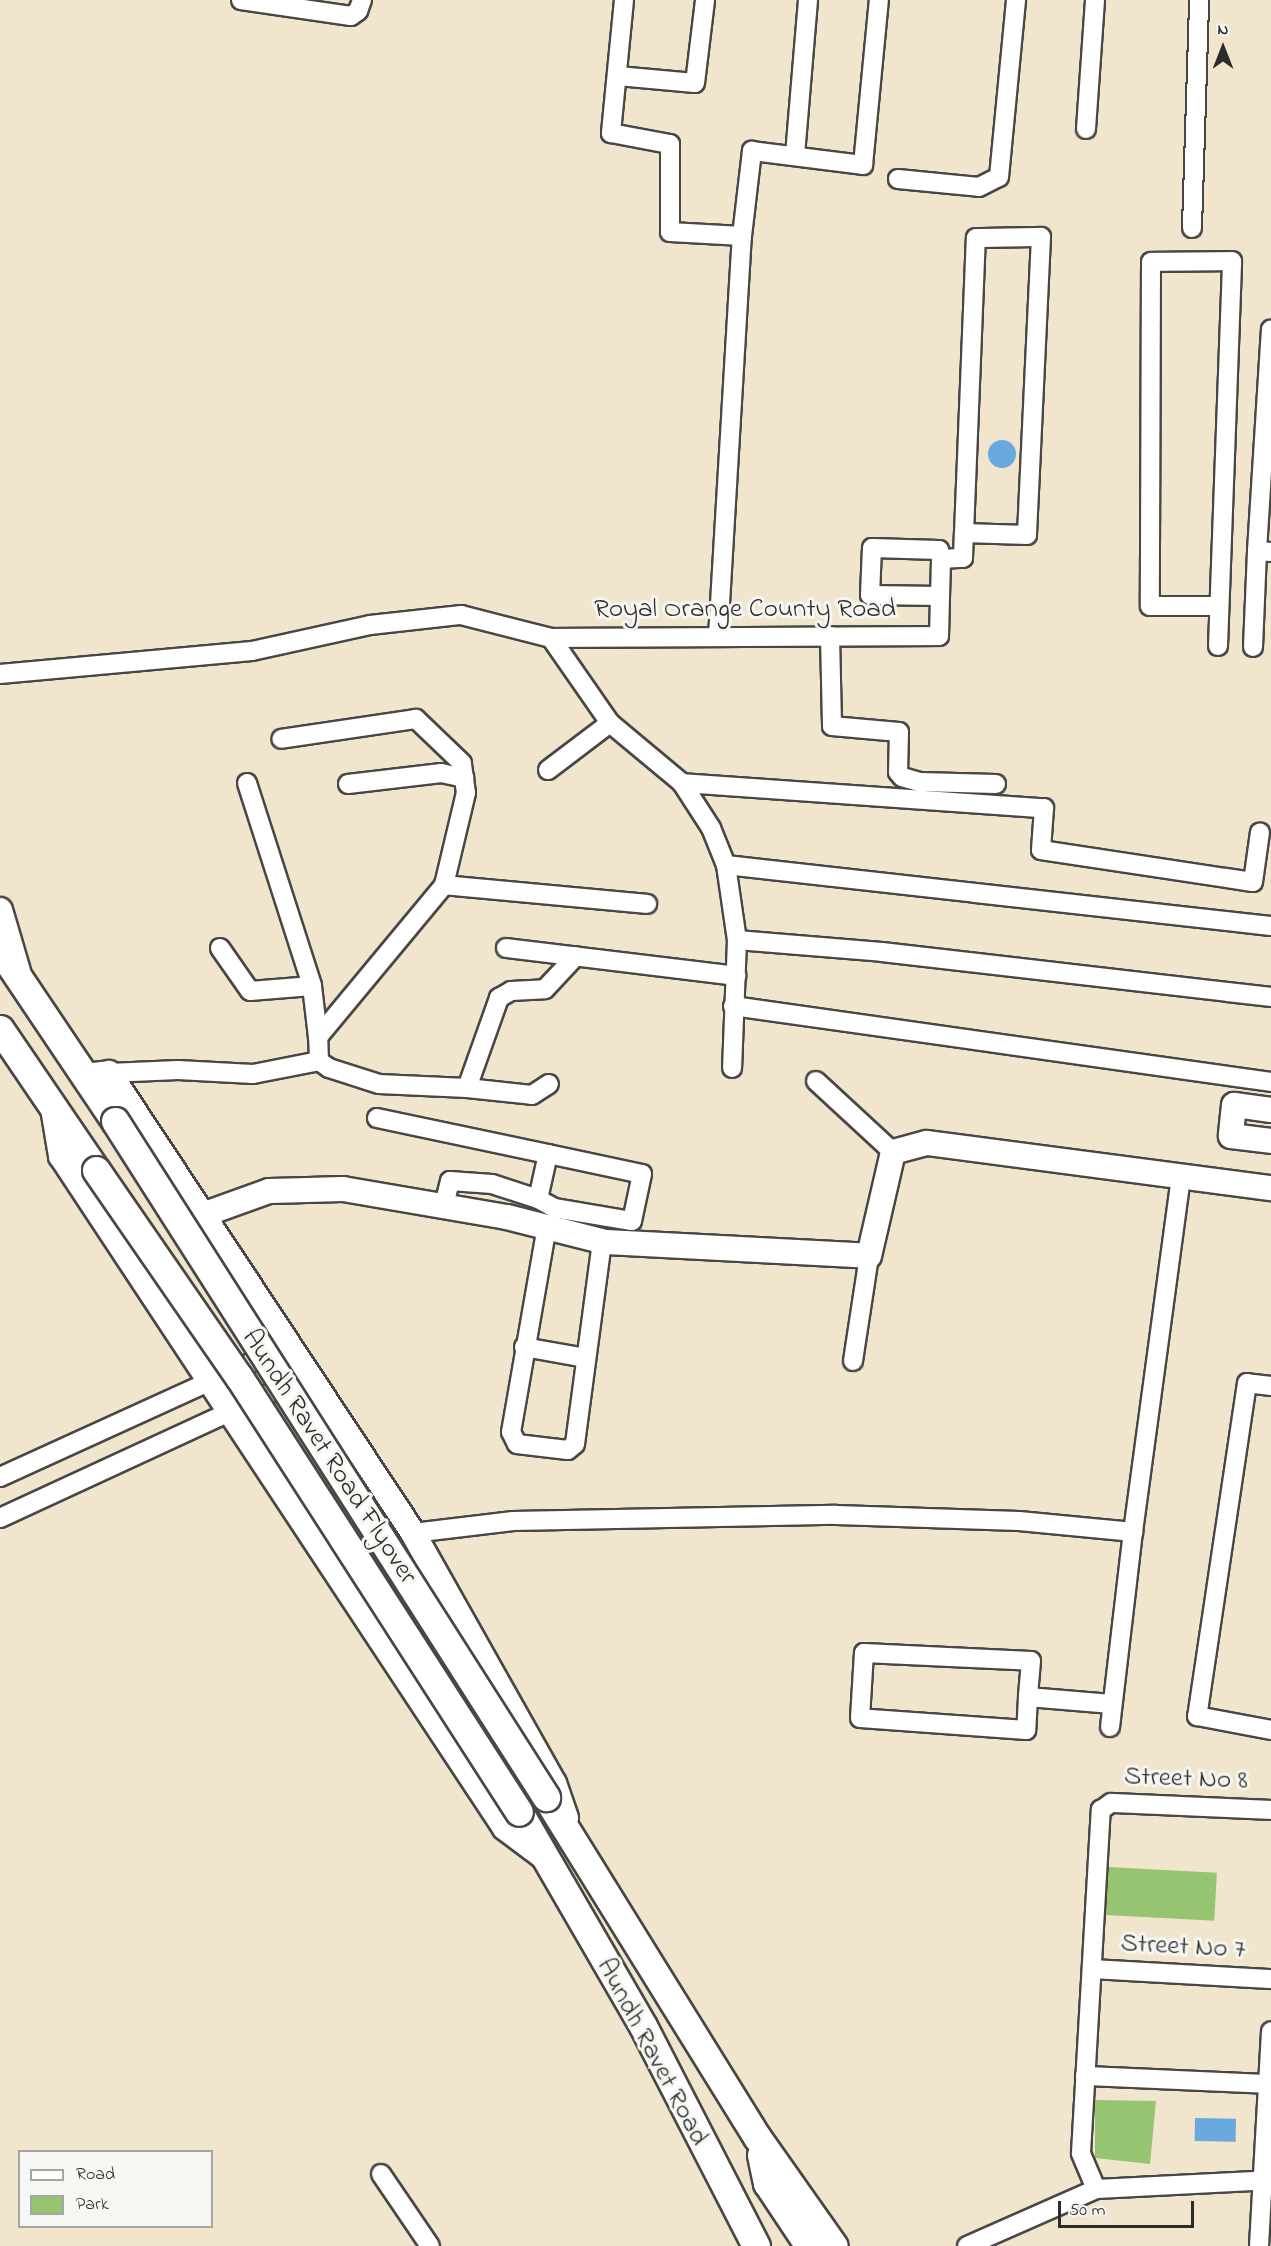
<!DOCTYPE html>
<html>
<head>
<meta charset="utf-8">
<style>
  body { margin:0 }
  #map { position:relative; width:1271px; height:2246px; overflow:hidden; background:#f2e5ce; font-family:"Indie Flower",sans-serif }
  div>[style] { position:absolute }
  .green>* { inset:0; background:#97c471; transform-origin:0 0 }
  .water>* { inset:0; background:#6aa9dd; transform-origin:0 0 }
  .round { border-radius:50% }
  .roads { filter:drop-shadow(2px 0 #494743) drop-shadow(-2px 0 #494743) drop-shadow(0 2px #494743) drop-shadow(0 -2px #494743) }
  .street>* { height:18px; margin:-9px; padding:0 9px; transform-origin:9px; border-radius:9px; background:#fff }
  .secondary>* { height:24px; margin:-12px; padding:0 12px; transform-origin:12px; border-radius:12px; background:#fff }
  .primary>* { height:27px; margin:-13.5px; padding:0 13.5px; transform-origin:13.5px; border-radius:13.5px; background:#fff }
  .bridges { filter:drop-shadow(2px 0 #494743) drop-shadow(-2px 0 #494743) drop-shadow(0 2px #494743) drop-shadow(0 -2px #494743) }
  .primary-bridge>* { height:27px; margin:-13.5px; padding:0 13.5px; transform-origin:13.5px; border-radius:13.5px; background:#fff }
  span { translate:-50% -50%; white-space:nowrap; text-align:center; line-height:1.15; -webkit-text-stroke:6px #f6f6f2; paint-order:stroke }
  .street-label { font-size:27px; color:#2b2b2b }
  .legend { position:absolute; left:18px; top:2150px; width:195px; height:78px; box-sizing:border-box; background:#f6f6f2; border:2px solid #a5a5a2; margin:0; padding:8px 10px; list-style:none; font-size:18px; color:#2b2b2b }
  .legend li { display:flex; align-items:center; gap:12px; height:30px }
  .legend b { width:30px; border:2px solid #a5a5a2 }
  .north { position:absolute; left:1193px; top:18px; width:60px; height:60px; -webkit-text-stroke:4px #f6f6f2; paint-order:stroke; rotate:0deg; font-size:16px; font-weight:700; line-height:24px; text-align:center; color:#2b2b2b }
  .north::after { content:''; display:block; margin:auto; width:21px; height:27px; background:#2b2b2b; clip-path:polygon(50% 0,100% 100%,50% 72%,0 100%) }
  .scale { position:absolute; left:1058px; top:2201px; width:136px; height:27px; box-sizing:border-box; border:3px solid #2b2b2b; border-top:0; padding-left:8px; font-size:18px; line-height:21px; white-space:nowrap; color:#2b2b2b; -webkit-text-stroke:4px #f6f6f2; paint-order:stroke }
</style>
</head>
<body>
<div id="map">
  <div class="green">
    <i style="left:1108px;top:1867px;width:109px;height:48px;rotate:3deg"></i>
    <i style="clip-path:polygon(1095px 2100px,1156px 2101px,1150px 2164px,1095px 2158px)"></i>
  </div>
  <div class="water">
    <i class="round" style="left:988px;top:440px;width:28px;height:28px"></i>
    <i style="left:1195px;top:2118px;width:41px;height:23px;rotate:1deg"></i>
  </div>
  <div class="roads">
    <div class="street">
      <i style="left:241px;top:0;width:111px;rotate:8.3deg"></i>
      <i style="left:351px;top:16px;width:9px;rotate:-36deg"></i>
      <i style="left:358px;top:11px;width:12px;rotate:-70deg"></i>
      <i style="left:624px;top:0;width:134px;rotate:95.6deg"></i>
      <i style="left:611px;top:133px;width:60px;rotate:10.6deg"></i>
      <i style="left:670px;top:144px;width:88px;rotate:90deg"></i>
      <i style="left:670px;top:232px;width:72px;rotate:3.2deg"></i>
      <i style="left:618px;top:76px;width:77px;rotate:5.2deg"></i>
      <i style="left:695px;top:83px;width:84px;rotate:-83.1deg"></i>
      <i style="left:1086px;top:129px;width:129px;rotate:-86deg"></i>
      <i style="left:795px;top:155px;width:156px;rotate:-85.2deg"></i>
      <i style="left:898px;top:179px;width:81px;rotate:5.6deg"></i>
      <i style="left:979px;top:187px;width:22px;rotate:-27deg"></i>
      <i style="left:999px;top:177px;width:178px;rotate:-84.5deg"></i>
      <i style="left:1192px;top:228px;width:228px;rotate:-88.2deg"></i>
      <i style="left:1257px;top:551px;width:222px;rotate:-86.4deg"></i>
      <i style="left:940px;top:596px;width:70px;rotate:-179.2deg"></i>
      <i style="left:870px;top:595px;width:47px;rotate:-87.6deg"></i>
      <i style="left:872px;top:548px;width:67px;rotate:1.7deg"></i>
      <i style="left:939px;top:550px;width:9px;rotate:77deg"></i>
      <i style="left:830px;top:636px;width:90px;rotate:88.7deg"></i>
      <i style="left:832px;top:726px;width:67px;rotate:5.1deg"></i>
      <i style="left:899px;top:732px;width:40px;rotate:91.4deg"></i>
      <i style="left:898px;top:772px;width:6px;rotate:51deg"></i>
      <i style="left:902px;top:777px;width:19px;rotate:16deg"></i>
      <i style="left:920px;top:782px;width:76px;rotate:1.5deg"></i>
      <i style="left:718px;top:637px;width:402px;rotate:-86.6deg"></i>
      <i style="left:742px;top:236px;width:86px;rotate:-83.3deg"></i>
      <i style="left:752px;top:151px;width:112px;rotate:7.2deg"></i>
      <i style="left:863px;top:165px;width:166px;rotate:-84.5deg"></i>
      <i style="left:551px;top:638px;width:103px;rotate:55.2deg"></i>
      <i style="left:610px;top:723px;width:94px;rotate:39.8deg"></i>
      <i style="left:682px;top:783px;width:54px;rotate:57.2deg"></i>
      <i style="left:711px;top:828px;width:40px;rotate:68deg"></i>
      <i style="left:726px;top:865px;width:76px;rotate:81.7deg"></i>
      <i style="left:737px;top:940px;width:128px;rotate:92.2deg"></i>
      <i style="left:1218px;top:646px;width:385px;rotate:-87.9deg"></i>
      <i style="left:1232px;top:261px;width:81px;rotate:179.3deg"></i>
      <i style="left:1151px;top:262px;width:344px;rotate:90.2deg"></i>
      <i style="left:1150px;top:606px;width:69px"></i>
      <i style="left:1253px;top:647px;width:96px;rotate:-87.6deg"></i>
      <i style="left:1257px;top:551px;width:14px;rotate:4deg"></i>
      <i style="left:0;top:674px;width:253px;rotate:-5.2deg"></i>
      <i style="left:252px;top:651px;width:121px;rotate:-12.4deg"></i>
      <i style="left:370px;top:625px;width:92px;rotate:-6.3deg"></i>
      <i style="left:461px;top:615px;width:93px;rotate:14.3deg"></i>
      <i style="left:551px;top:638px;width:388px;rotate:-0.3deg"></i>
      <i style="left:939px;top:636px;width:77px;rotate:-88.5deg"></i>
      <i style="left:941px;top:559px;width:22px;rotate:-3deg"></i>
      <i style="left:963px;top:558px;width:25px;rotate:-88deg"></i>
      <i style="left:964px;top:533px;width:295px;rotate:-87.7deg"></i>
      <i style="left:976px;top:238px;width:65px;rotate:-0.9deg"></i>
      <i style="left:1041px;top:237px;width:298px;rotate:92.7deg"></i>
      <i style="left:1027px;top:535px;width:63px;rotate:-178.2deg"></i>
      <i style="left:548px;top:770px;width:78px;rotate:-37.2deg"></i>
      <i style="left:247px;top:783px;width:213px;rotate:72.2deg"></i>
      <i style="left:312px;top:986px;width:51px;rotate:83.3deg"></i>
      <i style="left:682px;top:783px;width:363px;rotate:4deg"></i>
      <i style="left:1044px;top:808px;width:42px;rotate:94.1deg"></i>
      <i style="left:1041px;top:850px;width:214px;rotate:8.6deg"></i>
      <i style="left:1253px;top:882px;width:50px;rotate:-82deg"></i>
      <i style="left:348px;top:784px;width:94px;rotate:-6.7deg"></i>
      <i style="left:441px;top:773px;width:24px;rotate:12deg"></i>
      <i style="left:726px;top:865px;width:548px;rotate:6.39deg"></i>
      <i style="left:444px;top:885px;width:204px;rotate:5.3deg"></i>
      <i style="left:737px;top:940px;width:145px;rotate:4.7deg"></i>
      <i style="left:882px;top:952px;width:392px;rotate:6.6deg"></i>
      <i style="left:220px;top:948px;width:52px;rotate:55.1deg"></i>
      <i style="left:250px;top:991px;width:62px;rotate:-4.6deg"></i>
      <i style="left:506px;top:948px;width:232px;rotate:6.9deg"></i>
      <i style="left:733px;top:1006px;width:543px;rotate:8.04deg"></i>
      <i style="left:319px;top:1061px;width:12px;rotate:35deg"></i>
      <i style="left:329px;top:1068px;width:52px;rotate:17.7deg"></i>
      <i style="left:379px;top:1084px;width:88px;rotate:2.6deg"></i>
      <i style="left:467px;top:1088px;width:96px;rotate:-70.4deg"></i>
      <i style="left:499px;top:998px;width:14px;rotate:-30deg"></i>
      <i style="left:511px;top:991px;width:34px;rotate:-3deg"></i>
      <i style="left:545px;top:989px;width:45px;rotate:-46.8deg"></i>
      <i style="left:109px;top:1073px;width:69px;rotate:-2.5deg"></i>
      <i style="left:178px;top:1070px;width:75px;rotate:3.1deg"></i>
      <i style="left:253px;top:1074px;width:67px;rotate:-11.1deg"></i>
      <i style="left:319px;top:1061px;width:24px;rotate:-92deg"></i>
      <i style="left:318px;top:1037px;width:197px;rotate:-50.3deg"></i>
      <i style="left:444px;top:885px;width:95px;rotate:-76.6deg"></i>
      <i style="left:466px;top:793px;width:30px;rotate:-98deg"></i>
      <i style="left:462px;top:763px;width:64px;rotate:-136.3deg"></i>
      <i style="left:416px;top:719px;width:136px;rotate:171.6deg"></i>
      <i style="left:816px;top:1081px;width:105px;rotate:42.7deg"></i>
      <i style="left:467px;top:1088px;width:65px;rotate:6.1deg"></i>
      <i style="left:532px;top:1095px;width:20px;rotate:-33deg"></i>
      <i style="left:377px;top:1118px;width:175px;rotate:11.9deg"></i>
      <i style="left:548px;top:1154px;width:46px;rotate:102.5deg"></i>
      <i style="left:538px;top:1199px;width:48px;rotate:-161.9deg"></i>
      <i style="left:492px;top:1184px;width:42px;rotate:-175.9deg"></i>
      <i style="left:450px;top:1181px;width:25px;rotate:104deg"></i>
      <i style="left:538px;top:1199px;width:18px;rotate:29deg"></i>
      <i style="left:554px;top:1208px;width:79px;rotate:9.5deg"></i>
      <i style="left:632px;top:1221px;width:48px;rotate:-78deg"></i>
      <i style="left:642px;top:1174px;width:96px;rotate:-168deg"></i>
      <i style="left:547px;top:1226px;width:209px;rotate:99.9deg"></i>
      <i style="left:511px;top:1432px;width:13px;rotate:63deg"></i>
      <i style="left:517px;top:1444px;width:51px;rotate:6.7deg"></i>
      <i style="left:568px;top:1450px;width:9px;rotate:-41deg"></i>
      <i style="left:575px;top:1444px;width:205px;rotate:-82.4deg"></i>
      <i style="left:524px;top:1347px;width:62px;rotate:10.2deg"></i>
      <i style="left:853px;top:1361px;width:106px;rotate:-81.3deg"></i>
      <i style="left:1271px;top:1386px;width:24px;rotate:-173deg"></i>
      <i style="left:1247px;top:1383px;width:337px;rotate:98.5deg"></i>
      <i style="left:1197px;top:1716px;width:75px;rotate:10.7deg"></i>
      <i style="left:0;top:1477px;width:301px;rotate:-24.5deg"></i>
      <i style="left:0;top:1518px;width:324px;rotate:-24.8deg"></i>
      <i style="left:413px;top:1533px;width:101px;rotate:-6.8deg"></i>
      <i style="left:513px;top:1521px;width:323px;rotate:-1.1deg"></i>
      <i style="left:836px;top:1515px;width:183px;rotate:1.9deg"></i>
      <i style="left:1019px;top:1521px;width:115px;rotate:5.5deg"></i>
      <i style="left:1133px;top:1532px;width:359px;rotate:-82.3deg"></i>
      <i style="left:1028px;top:1697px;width:33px;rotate:93deg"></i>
      <i style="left:1026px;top:1730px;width:166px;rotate:-175.9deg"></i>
      <i style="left:860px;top:1718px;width:65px;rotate:-86.5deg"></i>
      <i style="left:864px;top:1653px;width:167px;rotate:2.7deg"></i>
      <i style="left:1031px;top:1661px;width:36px;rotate:95deg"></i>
      <i style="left:1028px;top:1697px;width:84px;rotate:4.8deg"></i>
      <i style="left:1110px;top:1727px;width:196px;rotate:-83.3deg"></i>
      <i style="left:1092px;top:1969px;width:179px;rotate:3.2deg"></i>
      <i style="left:1085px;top:2076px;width:183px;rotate:2.5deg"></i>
      <i style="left:381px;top:2174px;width:87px;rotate:55.8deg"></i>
      <i style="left:1096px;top:2189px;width:39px;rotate:-113deg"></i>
      <i style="left:1081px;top:2153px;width:344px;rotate:-86.7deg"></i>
      <i style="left:1101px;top:1810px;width:12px;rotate:-35deg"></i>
      <i style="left:1111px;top:1803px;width:160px;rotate:2.5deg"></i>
      <i style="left:967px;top:2246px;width:141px;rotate:-23.8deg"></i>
      <i style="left:1096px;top:2189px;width:175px;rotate:-2.9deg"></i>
      <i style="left:1259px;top:2246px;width:215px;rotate:-86.8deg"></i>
    </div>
    <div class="secondary">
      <i style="left:0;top:910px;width:64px;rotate:73.6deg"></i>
      <i style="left:85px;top:1076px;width:24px;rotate:-7deg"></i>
      <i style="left:109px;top:1073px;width:551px;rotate:56.54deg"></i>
      <i style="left:413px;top:1533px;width:287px;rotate:60.6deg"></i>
      <i style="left:554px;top:1783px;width:37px;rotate:71deg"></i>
      <i style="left:53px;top:1108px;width:49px;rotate:80.5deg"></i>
      <i style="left:61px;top:1156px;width:805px;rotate:56.55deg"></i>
      <i style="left:505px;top:1828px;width:50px;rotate:36.9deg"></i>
      <i style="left:1271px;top:1110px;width:37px;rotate:-172deg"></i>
      <i style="left:1234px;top:1105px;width:31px;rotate:96deg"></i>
      <i style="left:1231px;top:1136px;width:40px;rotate:7.1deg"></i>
      <i style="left:205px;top:1214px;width:68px;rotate:-19.8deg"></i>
      <i style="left:269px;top:1191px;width:74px;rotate:-1.5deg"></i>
      <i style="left:343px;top:1189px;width:166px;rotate:9.7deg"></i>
      <i style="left:507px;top:1217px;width:102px;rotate:14.2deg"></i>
      <i style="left:606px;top:1242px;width:263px;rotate:3deg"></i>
      <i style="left:869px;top:1256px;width:107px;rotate:-77deg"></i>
      <i style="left:893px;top:1152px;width:35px;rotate:-15deg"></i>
      <i style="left:927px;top:1143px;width:347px;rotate:7.5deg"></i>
    </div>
    <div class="primary">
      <i style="left:0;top:950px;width:206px;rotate:56.1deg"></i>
      <i style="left:0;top:1029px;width:171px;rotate:55.8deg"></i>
      <i style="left:546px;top:1797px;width:400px;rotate:58.2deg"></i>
      <i style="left:757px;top:2137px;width:133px;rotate:54.8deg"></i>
      <i style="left:519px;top:1812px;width:247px;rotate:59.9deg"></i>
      <i style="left:643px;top:2026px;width:247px;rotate:62.8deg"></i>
      <i style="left:761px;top:2155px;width:29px;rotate:78deg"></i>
      <i style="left:767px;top:2183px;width:76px;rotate:56.3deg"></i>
    </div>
  </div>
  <div class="bridges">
    <div class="primary-bridge">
      <i style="left:115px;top:1121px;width:802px;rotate:57.48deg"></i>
      <i style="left:96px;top:1170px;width:252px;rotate:55.4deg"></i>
      <i style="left:239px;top:1377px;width:517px;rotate:57.23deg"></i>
    </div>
  </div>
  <div class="street-label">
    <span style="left:745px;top:610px">Royal Orange County Road</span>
    <span style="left:329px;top:1457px;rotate:57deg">Aundh Ravet Road Flyover</span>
    <span style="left:1186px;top:1779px;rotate:2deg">Street No 8</span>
    <span style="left:1183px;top:1947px;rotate:3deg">Street No 7</span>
    <span style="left:652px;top:2052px;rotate:62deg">Aundh Ravet Road</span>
  </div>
  <ul class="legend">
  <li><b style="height:8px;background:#fff"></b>Road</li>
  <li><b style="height:16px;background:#97c471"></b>Park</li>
  </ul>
  <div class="north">N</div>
  <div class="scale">50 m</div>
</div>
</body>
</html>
